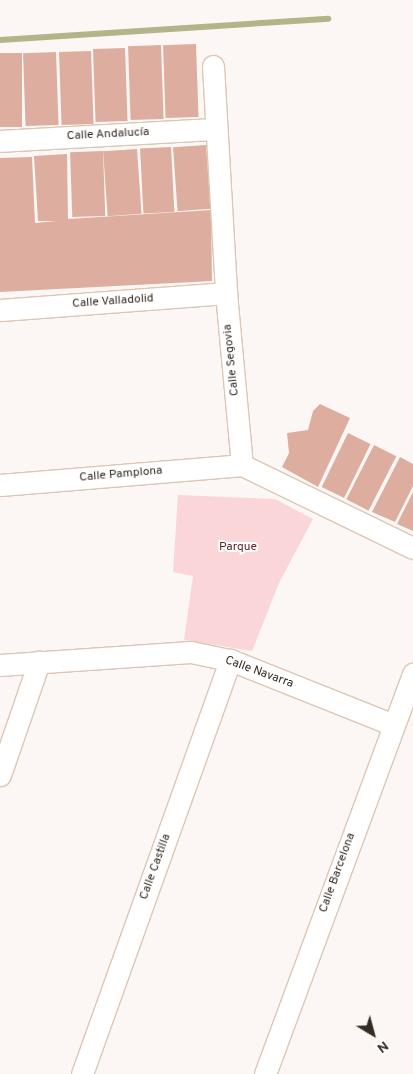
<!DOCTYPE html>
<html>
<head>
<meta charset="utf-8">
<style>
  body { margin:0 }
  #map { position:relative; width:413px; height:1074px; overflow:hidden; background:#fcf7f4; font-family:Overpass,sans-serif }
  div>[style] { position:absolute }
  .green>* { inset:0; background:#fad6d8 }
  .stream>* { height:5.5px; margin:-2.75px; padding:0 2.75px; transform-origin:2.75px; border-radius:2.75px; background:#b4b488 }
  .building>* { inset:0; background:#ddaea0; transform-origin:0 0 }
  .roads { filter:drop-shadow(1px 0 #dcc6b4) drop-shadow(-1px 0 #dcc6b4) drop-shadow(0 1px #dcc6b4) drop-shadow(0 -1px #dcc6b4) }
  .minor>* { height:21px; margin:-10.5px; padding:0 10.5px; transform-origin:10.5px; border-radius:10.5px; background:#fff }
  span { translate:-50% -50%; white-space:nowrap; text-align:center; line-height:1.15; -webkit-text-stroke:4px #fff; paint-order:stroke }
  .street-label { font-size:12px; color:#342b24 }
  .park-label { font-size:12px; color:#5e222b }
  .north { position:absolute; left:348px; top:1009px; width:50px; height:50px; -webkit-text-stroke:4px #fff; paint-order:stroke; rotate:143deg; font-size:14px; font-weight:700; line-height:20px; text-align:center; color:#342b24 }
  .north::after { content:''; display:block; margin:auto; width:18px; height:22px; background:#342b24; clip-path:polygon(50% 0,100% 100%,50% 72%,0 100%) }
</style>
</head>
<body>
<div id="map">
  <div class="green">
    <i style="clip-path:polygon(178px 495px,275px 499px,313px 519px,279px 583px,252px 651px,184px 640px,193px 576px,173px 572px)"></i>
  </div>
  <div class="stream">
    <i style="left:0;top:40px;width:329px;rotate:-3.7deg"></i>
  </div>
  <div class="building">
    <i style="left:196px;top:44px;width:73px;height:33px;rotate:88deg"></i>
    <i style="left:161px;top:45px;width:74px;height:33px;rotate:88deg"></i>
    <i style="left:125px;top:48px;width:73px;height:32px;rotate:88deg"></i>
    <i style="left:91px;top:51px;width:73px;height:32px;rotate:88deg"></i>
    <i style="left:56px;top:52px;width:73px;height:33px;rotate:88deg"></i>
    <i style="left:0;top:53px;width:22px;height:74px"></i>
    <i style="left:206px;top:145px;width:64px;height:33px;rotate:86deg"></i>
    <i style="left:171px;top:147px;width:65px;height:31px;rotate:87deg"></i>
    <i style="left:137px;top:149px;width:65px;height:34px;rotate:86deg"></i>
    <i style="left:103px;top:151px;width:65px;height:33px;rotate:88deg"></i>
    <i style="clip-path:polygon(67px 154px,68px 219px,211px 210px,212px 281px,0 292px,0 158px,32px 157px,35px 223px,56px 221px,38px 221px,34px 156px)"></i>
    <i style="clip-path:polygon(320px 404px,350px 418px,318px 487px,282px 467px,289px 453px,287px 433px,308px 430px,313px 411px)"></i>
    <i style="left:348px;top:433px;width:25px;height:60px;rotate:26deg"></i>
    <i style="left:374px;top:445px;width:25px;height:61px;rotate:27deg"></i>
    <i style="clip-path:polygon(400px 457px,413px 464px,413px 486px,395px 522px,372px 512px)"></i>
    <i style="clip-path:polygon(413px 492px,413px 531px,397px 524px)"></i>
  </div>
  <div class="roads">
    <div class="minor">
      <i style="left:213px;top:66px;width:227px;rotate:86.7deg"></i>
      <i style="left:226px;top:293px;width:173px;rotate:84.7deg"></i>
      <i style="left:0;top:141px;width:216px;rotate:-3.2deg"></i>
      <i style="left:0;top:310px;width:227px;rotate:-4.3deg"></i>
      <i style="left:0;top:485px;width:243px;rotate:-4.7deg"></i>
      <i style="left:242px;top:465px;width:190px;rotate:25.9deg"></i>
      <i style="left:0;top:665px;width:191px;rotate:-3.9deg"></i>
      <i style="left:191px;top:652px;width:40px;rotate:12deg"></i>
      <i style="left:230px;top:660px;width:175px;rotate:21.7deg"></i>
      <i style="left:0;top:775px;width:120px;rotate:-71deg"></i>
      <i style="left:82px;top:1074px;width:440px;rotate:-70.3deg"></i>
      <i style="left:265px;top:1074px;width:427px;rotate:-69.7deg"></i>
    </div>
  </div>
  <div class="street-label">
    <span style="left:108px;top:135px;rotate:-3deg">Calle Andalucía</span>
    <span style="left:113px;top:302px;rotate:-4deg">Calle Valladolid</span>
    <span style="left:232px;top:360px;rotate:-96deg">Calle Segovia</span>
    <span style="left:121px;top:475px;rotate:-5deg">Calle Pamplona</span>
    <span style="left:259px;top:673px;rotate:20deg">Calle Navarra</span>
    <span style="left:156px;top:867px;rotate:-70deg">Calle Castilla</span>
    <span style="left:338px;top:873px;rotate:-70deg">Calle Barcelona</span>
  </div>
  <div class="park-label">
    <span style="left:238px;top:548px">Parque</span>
  </div>
  <div class="north">N</div>
</div>
</body>
</html>
